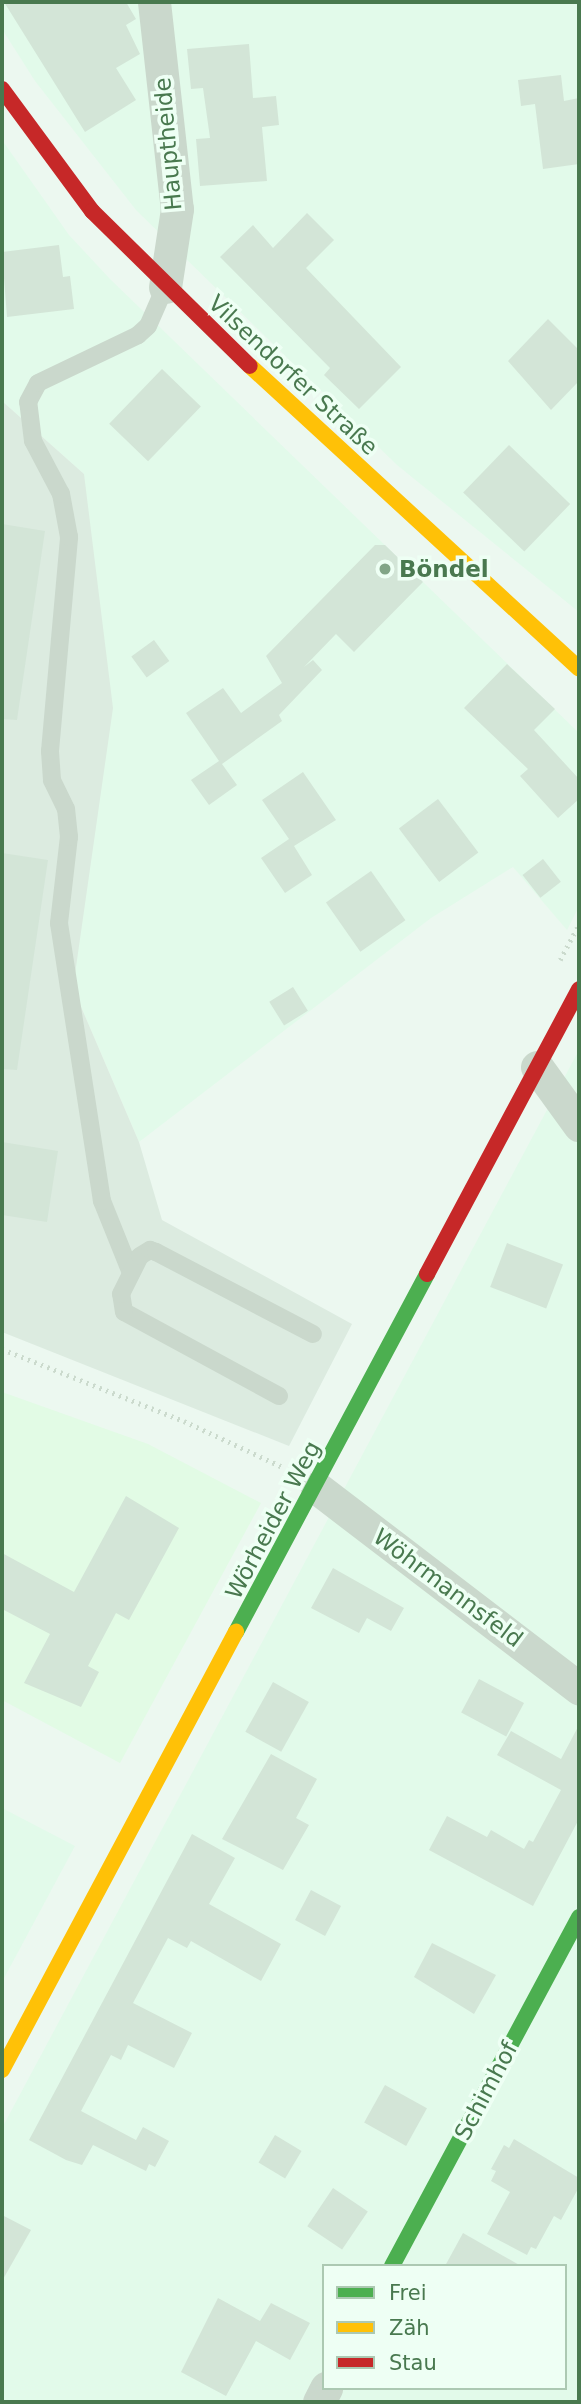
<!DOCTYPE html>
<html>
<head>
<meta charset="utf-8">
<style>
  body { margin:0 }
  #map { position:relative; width:581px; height:2404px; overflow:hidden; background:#ecf8f0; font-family:"DejaVu Sans",sans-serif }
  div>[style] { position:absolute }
  .residential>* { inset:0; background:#e2faea }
  .commercial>* { inset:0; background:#e2fbe5 }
  .industrial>* { inset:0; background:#dcebe0 }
  .building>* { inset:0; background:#d3e5d7; transform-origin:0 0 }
  .path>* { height:4.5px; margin-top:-2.25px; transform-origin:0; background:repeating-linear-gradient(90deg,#cbdacd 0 2px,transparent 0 7px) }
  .lane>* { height:18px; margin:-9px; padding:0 9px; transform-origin:9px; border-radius:9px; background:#cad8cc }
  .street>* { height:33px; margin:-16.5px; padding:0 16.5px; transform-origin:16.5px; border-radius:16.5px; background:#cad8cc }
  .fast>* { height:16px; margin:-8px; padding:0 8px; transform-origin:8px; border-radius:8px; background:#4caf50 }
  .slow>* { height:16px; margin:-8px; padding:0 8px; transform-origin:8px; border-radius:8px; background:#ffc107 }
  .jam>* { height:16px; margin:-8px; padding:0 8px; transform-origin:8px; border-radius:8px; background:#c62828 }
  .dots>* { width:19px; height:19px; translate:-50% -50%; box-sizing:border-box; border:4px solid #eefff4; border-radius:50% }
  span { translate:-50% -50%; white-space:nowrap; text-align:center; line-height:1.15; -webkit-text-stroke:7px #eefff4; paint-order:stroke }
  .street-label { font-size:23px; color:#49794f }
  .poi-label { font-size:23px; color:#49794f; font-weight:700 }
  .left { translate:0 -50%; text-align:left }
  .frame { position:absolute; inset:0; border:4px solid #49794f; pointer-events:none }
  .legend { position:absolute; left:322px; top:2264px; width:245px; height:126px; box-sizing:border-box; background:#eefff4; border:2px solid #acc9b2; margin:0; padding:9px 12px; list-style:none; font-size:21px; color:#49794f }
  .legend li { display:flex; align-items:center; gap:14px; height:35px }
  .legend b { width:35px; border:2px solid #acc9b2 }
</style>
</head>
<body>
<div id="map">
  <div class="residential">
    <i style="clip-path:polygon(2px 2px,579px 2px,579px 612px,397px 465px,136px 210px,35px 81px,2px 29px)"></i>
    <i style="clip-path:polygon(2px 140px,69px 235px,110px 279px,579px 733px,579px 906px,567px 930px,513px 867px,431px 918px,139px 1142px,73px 988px,84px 474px,2px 401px)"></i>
    <i style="clip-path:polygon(evenodd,579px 1050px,579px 2402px,2px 2402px,2px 2128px,579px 1050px,324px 2266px,565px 2266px,565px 2388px,324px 2388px,324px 2266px)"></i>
    <i style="clip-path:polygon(2px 1808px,75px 1846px,2px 1982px)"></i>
  </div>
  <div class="commercial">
    <i style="clip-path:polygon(2px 1392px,148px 1444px,261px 1503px,120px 1763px,2px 1700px)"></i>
  </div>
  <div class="industrial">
    <i style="clip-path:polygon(2px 401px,84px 474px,113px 708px,73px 988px,139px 1142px,162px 1220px,352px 1324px,289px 1446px,2px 1332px)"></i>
  </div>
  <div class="building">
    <i style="clip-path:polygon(4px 2px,126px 2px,136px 19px,126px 25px,140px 54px,116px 68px,136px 100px,85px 132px)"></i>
    <i style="clip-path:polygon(249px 44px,253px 98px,276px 96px,279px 125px,262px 127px,267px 181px,200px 186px,196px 139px,210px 138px,203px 88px,191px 89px,187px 49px)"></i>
    <i style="clip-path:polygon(561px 75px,564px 101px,579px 98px,579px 164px,543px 169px,535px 104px,521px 106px,518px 80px)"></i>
    <i style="clip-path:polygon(307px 213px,334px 240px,306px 268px,401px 367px,359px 409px,324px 375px,330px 368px,220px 257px,253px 225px,273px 248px)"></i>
    <i style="clip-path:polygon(59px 245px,63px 277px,70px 276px,74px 309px,7px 317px,2px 252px)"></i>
    <i style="clip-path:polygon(548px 319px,579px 350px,579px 381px,551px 410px,508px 361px)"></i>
    <i style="left:162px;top:369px;width:54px;height:76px;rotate:44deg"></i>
    <i style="left:509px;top:445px;width:85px;height:66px;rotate:44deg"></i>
    <i style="clip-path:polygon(2px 524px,45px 531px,17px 720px,2px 719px)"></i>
    <i style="clip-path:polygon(375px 545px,385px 545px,423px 582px,354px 652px,336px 634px,304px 667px,313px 660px,322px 670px,279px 715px,282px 721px,222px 764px,237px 785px,209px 805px,191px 780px,219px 761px,186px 713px,223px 688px,241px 713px,282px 683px,266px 656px)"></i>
    <i style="left:154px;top:640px;width:26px;height:28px;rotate:54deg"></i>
    <i style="clip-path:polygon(507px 664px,555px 709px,534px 730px,579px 779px,579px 799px,558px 818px,520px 776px,528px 769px,464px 708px)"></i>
    <i style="clip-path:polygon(303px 772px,336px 820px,294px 846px,312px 875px,285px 893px,261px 858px,289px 839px,262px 800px)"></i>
    <i style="left:438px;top:799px;width:67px;height:49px;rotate:53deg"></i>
    <i style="clip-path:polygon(2px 853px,48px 860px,17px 1070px,2px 1069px)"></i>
    <i style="left:543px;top:859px;width:29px;height:26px;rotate:52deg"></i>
    <i style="left:371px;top:871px;width:60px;height:55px;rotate:55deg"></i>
    <i style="left:293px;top:987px;width:28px;height:28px;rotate:58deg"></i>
    <i style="clip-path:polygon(2px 1142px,58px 1151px,47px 1222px,2px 1215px)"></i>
    <i style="left:507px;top:1243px;width:60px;height:47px;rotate:21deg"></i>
    <i style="clip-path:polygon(126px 1496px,179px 1528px,129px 1620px,116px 1613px,88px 1666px,99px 1672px,81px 1707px,24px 1683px,50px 1634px,2px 1609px,2px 1553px,74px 1592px)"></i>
    <i style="clip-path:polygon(333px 1568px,404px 1608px,391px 1631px,367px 1618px,359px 1633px,311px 1608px)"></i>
    <i style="left:479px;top:1679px;width:51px;height:38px;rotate:28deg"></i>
    <i style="left:273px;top:1682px;width:41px;height:57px;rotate:29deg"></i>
    <i style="clip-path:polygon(579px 1725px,579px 1819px,533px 1906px,429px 1850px,447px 1816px,487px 1837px,491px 1830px,524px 1849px,529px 1840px,533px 1842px,561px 1790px,497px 1755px,511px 1731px,561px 1759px)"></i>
    <i style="clip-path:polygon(271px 1754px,317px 1779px,296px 1818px,309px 1825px,283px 1870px,222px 1839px)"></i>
    <i style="clip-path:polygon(192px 1834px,235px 1858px,209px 1904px,281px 1944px,261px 1981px,191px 1941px,187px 1948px,168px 1938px,133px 2003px,192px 2033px,174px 2068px,128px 2045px,121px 2060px,111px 2055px,81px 2111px,136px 2140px,143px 2127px,169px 2141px,155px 2167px,149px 2164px,146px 2171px,93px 2145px,82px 2165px,66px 2160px,29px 2140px)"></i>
    <i style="left:311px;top:1890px;width:34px;height:34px;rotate:28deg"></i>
    <i style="clip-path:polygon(432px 1943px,496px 1975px,474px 2014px,414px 1977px)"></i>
    <i style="left:385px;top:2085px;width:48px;height:43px;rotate:29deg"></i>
    <i style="left:275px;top:2135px;width:31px;height:32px;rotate:31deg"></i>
    <i style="clip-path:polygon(514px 2139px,579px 2178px,579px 2187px,561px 2220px,554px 2216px,536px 2249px,531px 2247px,527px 2255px,487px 2234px,510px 2192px,491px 2181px,496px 2171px,491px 2169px,504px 2145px,509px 2148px)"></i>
    <i style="left:333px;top:2188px;width:42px;height:46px;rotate:34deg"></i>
    <i style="clip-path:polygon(2px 2215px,31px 2230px,2px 2281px)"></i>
    <i style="clip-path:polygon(463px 2233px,521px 2266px,445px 2266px)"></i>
    <i style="clip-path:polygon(218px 2298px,260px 2321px,271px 2303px,310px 2323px,290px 2360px,256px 2341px,226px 2396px,181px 2372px)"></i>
  </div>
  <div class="path">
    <i style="left:560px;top:960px;width:41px;rotate:-62.2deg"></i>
    <i style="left:2px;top:1349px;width:196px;rotate:21.6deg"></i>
    <i style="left:184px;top:1421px;width:111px;rotate:25deg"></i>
  </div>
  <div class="lane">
    <i style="left:131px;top:1273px;width:78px;rotate:-111.9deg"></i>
    <i style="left:102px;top:1201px;width:281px;rotate:-98.8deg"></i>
    <i style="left:59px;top:923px;width:87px;rotate:-83.4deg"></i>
    <i style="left:69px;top:837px;width:28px;rotate:-96deg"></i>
    <i style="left:66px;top:809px;width:32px;rotate:-116deg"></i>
    <i style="left:52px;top:780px;width:29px;rotate:-94deg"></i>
    <i style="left:50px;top:751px;width:215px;rotate:-84.9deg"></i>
    <i style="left:69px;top:537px;width:44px;rotate:-100.5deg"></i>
    <i style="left:61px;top:494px;width:60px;rotate:-117.8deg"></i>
    <i style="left:33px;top:441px;width:39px;rotate:-97deg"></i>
    <i style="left:28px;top:402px;width:21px;rotate:-62deg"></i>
    <i style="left:38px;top:383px;width:111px;rotate:-25.6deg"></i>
    <i style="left:138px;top:335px;width:13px;rotate:-42deg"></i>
    <i style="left:148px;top:326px;width:43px;rotate:-66.4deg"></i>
    <i style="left:279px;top:1396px;width:176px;rotate:-151.5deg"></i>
    <i style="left:124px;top:1312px;width:18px;rotate:-99deg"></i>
    <i style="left:121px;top:1294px;width:42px;rotate:-63.4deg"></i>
    <i style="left:140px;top:1256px;width:12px;rotate:-31deg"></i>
    <i style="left:150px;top:1250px;width:6px;rotate:18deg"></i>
    <i style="left:156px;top:1252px;width:177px;rotate:27.6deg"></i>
  </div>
  <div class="street">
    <i style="left:154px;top:2px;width:208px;rotate:83.7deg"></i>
    <i style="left:177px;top:209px;width:79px;rotate:98.7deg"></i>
    <i style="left:537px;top:1067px;width:72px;rotate:54.1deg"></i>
    <i style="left:317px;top:1488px;width:330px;rotate:37.4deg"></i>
    <i style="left:319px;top:2402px;width:16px;rotate:-63deg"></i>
  </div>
  <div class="fast">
    <i style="left:236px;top:1632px;width:406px;rotate:-61.9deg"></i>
    <i style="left:392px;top:2266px;width:396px;rotate:-61.8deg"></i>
  </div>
  <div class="slow">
    <i style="left:250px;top:366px;width:447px;rotate:42.6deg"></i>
    <i style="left:2px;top:2070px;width:497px;rotate:-61.9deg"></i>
  </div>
  <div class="jam">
    <i style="left:2px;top:89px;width:152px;rotate:53.6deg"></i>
    <i style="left:92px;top:211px;width:221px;rotate:44.5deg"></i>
    <i style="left:427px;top:1274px;width:323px;rotate:-61.9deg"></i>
  </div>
  <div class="dots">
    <i style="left:385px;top:569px;background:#82a587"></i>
  </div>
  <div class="street-label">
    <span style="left:168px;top:144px;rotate:-95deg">Hauptheide</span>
    <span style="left:293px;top:375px;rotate:43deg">Vilsendorfer Straße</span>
    <span style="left:273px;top:1520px;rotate:-62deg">Wörheider Weg</span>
    <span style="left:448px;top:1588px;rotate:37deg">Wöhrmannsfeld</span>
    <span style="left:486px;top:2091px;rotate:-62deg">Schimhof</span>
  </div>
  <div class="poi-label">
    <span class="left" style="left:399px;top:569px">Böndel</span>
  </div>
  <div class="frame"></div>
  <ul class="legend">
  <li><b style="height:9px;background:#4caf50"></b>Frei</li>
  <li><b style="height:9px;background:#ffc107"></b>Zäh</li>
  <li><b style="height:9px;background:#c62828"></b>Stau</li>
  </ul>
</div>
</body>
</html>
